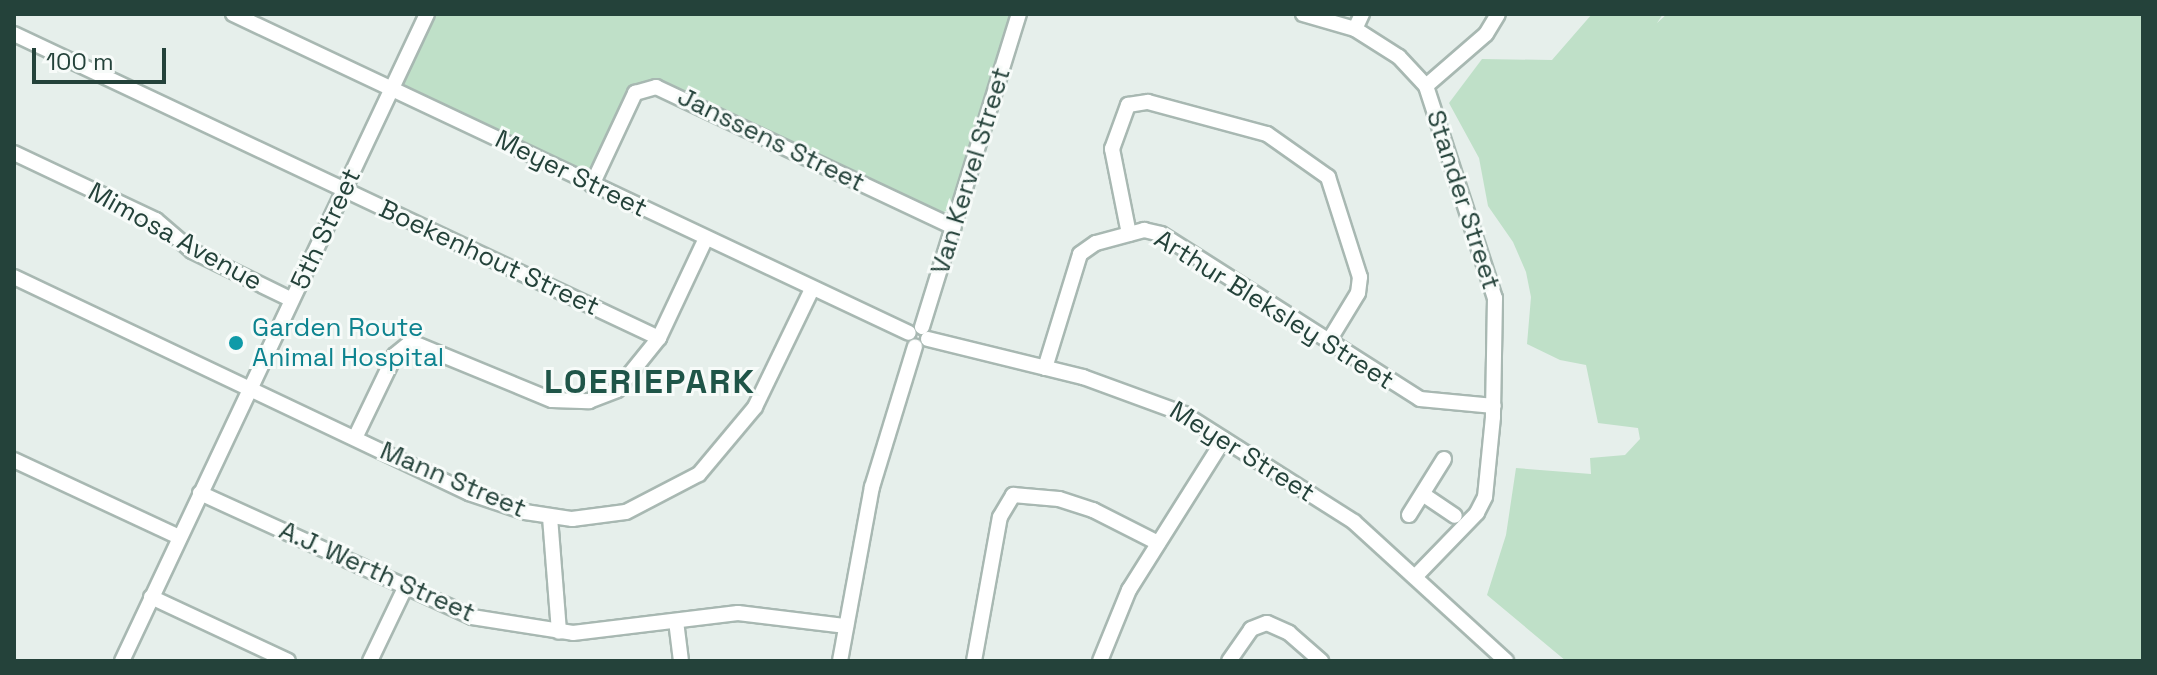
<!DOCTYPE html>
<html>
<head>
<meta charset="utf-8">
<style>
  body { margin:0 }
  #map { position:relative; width:2157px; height:675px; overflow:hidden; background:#e6efeb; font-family:"Space Grotesk",sans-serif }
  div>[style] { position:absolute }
  .green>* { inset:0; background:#bfe0c8 }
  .roads { filter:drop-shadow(2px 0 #a8b8b2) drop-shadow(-2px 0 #a8b8b2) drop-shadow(0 2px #a8b8b2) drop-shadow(0 -2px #a8b8b2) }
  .minor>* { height:14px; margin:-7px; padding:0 7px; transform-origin:7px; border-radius:7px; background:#fff }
  .dots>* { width:22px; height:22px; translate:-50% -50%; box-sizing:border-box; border:4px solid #f7fbf9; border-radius:50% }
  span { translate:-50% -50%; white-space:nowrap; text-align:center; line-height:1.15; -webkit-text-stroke:6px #f7fbf9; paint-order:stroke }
  .street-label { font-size:26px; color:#24423a }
  .culture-label { font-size:26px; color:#0d838f }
  .left { translate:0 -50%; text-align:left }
  .district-label { font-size:34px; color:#1f5548; font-weight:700; letter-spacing:2px }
  .frame { position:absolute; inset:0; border:16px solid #24423a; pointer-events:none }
  .scale { position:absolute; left:32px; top:48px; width:134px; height:36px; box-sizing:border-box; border:4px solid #24423a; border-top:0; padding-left:10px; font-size:24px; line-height:28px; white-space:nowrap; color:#24423a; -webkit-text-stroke:6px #f7fbf9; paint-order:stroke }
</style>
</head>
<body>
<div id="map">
  <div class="green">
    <i style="clip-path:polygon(437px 14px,1011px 14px,951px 208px,942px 213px,652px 81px,638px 85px,593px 168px,579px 171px,403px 84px)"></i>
    <i style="clip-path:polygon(1592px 14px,1663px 14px,1657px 23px,1667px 14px,2143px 14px,2143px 661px,1566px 661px,1487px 595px,1506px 535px,1516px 468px,1591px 474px,1590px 458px,1625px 455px,1640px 439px,1638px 428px,1598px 423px,1586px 365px,1560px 360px,1527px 344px,1531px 297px,1526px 272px,1513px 242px,1488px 206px,1479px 158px,1449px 103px,1482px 59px,1552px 60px)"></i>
  </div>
  <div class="roads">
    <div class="minor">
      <i style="left:233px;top:14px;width:747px;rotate:25.26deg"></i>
      <i style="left:1303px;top:14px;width:54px;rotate:16.1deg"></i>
      <i style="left:1355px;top:29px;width:52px;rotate:32.5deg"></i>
      <i style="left:1399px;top:57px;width:40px;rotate:47deg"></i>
      <i style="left:1426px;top:86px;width:223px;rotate:72deg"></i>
      <i style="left:1495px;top:298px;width:119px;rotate:91deg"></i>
      <i style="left:1493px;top:417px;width:80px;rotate:95.7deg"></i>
      <i style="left:1485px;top:497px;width:18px;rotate:117deg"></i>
      <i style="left:1477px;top:513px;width:88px;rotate:134.1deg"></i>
      <i style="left:1355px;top:29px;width:17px;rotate:-65deg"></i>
      <i style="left:14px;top:34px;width:713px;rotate:25.24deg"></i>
      <i style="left:1426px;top:86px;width:79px;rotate:-40.9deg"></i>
      <i style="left:1486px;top:34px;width:23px;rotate:-59deg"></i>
      <i style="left:14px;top:153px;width:157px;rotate:25.3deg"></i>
      <i style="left:156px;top:220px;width:48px;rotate:40.7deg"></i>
      <i style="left:192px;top:251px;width:111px;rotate:26.1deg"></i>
      <i style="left:592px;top:185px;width:102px;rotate:-64.9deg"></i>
      <i style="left:635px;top:93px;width:22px;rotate:-16deg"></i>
      <i style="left:656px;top:87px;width:329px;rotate:25.2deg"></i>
      <i style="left:1129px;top:234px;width:87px;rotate:-101.3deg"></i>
      <i style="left:1112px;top:149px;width:47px;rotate:-70deg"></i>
      <i style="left:1128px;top:105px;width:20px;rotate:-9deg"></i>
      <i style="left:1148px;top:102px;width:123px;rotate:15.1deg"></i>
      <i style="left:1267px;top:134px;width:75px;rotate:35.2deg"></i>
      <i style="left:1328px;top:177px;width:105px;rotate:72.3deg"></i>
      <i style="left:1360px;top:277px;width:16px;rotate:97deg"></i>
      <i style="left:1358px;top:293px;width:54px;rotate:121.3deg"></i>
      <i style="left:14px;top:277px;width:504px;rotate:25.39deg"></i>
      <i style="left:469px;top:493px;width:59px;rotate:18.7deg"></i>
      <i style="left:525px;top:512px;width:48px;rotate:8.5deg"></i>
      <i style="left:572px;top:519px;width:54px;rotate:-7.4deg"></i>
      <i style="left:626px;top:512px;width:82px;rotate:-27.5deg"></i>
      <i style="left:699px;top:474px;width:87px;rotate:-50.1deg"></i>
      <i style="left:755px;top:407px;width:131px;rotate:-64.2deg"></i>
      <i style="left:922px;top:327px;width:328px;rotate:-72.8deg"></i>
      <i style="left:928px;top:339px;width:160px;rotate:13.8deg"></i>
      <i style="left:1083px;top:377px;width:108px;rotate:20.1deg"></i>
      <i style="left:1184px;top:414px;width:201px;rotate:32.4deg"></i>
      <i style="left:1354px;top:522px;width:206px;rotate:42.4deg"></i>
      <i style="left:1045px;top:368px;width:119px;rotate:-72.9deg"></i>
      <i style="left:1080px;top:254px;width:19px;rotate:-35deg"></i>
      <i style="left:1096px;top:243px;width:50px;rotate:-15.2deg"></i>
      <i style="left:1144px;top:230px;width:17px;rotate:13deg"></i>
      <i style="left:1161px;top:234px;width:307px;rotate:32.5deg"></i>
      <i style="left:1420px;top:399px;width:74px;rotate:5.4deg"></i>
      <i style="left:355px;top:438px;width:92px;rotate:-64.3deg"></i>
      <i style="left:395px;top:355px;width:21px;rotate:-39deg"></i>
      <i style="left:411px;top:342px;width:152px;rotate:22.4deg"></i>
      <i style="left:552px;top:400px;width:37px;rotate:2deg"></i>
      <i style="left:589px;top:401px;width:30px;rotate:-21deg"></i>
      <i style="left:617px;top:390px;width:67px;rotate:-51.1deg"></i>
      <i style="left:659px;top:338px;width:110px;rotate:-64.8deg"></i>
      <i style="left:14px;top:460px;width:182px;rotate:25deg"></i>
      <i style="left:200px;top:493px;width:299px;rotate:24.5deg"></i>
      <i style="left:472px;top:617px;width:102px;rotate:9deg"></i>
      <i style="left:573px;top:633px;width:166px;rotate:-6.9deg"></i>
      <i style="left:738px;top:613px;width:109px;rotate:6.9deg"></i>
      <i style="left:1424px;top:495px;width:37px;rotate:34deg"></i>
      <i style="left:1409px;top:515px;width:66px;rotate:-58deg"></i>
      <i style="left:550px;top:517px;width:115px;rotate:85.5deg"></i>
      <i style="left:151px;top:597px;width:151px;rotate:25deg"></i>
      <i style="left:676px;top:621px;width:40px;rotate:82.9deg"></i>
      <i style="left:122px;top:661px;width:715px;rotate:-64.76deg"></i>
      <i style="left:370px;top:661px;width:79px;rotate:-64.4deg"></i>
      <i style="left:840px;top:661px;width:177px;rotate:-79.6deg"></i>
      <i style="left:872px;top:487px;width:147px;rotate:-73deg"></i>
      <i style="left:974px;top:661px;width:146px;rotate:-79.8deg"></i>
      <i style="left:1000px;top:517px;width:26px;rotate:-59deg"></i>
      <i style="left:1013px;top:495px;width:46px;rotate:5deg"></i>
      <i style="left:1059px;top:499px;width:36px;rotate:18deg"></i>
      <i style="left:1093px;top:510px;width:73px;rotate:26.9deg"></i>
      <i style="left:1100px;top:661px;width:77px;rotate:-67.8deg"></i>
      <i style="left:1129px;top:590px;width:178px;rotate:-57.8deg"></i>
      <i style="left:1229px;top:661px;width:39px;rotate:-55deg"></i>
      <i style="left:1251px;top:629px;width:17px;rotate:-21deg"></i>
      <i style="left:1267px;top:623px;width:24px;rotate:24deg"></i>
      <i style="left:1289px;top:633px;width:43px;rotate:41.2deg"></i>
    </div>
  </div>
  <div class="dots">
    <i style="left:236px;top:343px;background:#0f9aa8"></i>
  </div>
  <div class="street-label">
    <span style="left:771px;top:140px;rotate:26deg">Janssens Street</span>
    <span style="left:971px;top:171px;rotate:-73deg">Van Kervel Street</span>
    <span style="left:571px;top:174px;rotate:26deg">Meyer Street</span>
    <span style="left:1463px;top:200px;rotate:72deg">Stander Street</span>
    <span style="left:326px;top:229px;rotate:-65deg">5th Street</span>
    <span style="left:175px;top:237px;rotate:29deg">Mimosa Avenue</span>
    <span style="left:489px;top:258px;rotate:25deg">Boekenhout Street</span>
    <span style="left:1274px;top:310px;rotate:32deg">Arthur Bleksley Street</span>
    <span style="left:1242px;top:452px;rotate:32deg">Meyer Street</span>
    <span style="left:453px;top:480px;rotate:23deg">Mann Street</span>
    <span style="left:377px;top:572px;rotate:24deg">A.J. Werth Street</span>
  </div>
  <div class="culture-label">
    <span class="left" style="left:252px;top:343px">Garden Route<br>Animal Hospital</span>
  </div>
  <div class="district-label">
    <span style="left:650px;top:382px">LOERIEPARK</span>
  </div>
  <div class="frame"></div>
  <div class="scale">100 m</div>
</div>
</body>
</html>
